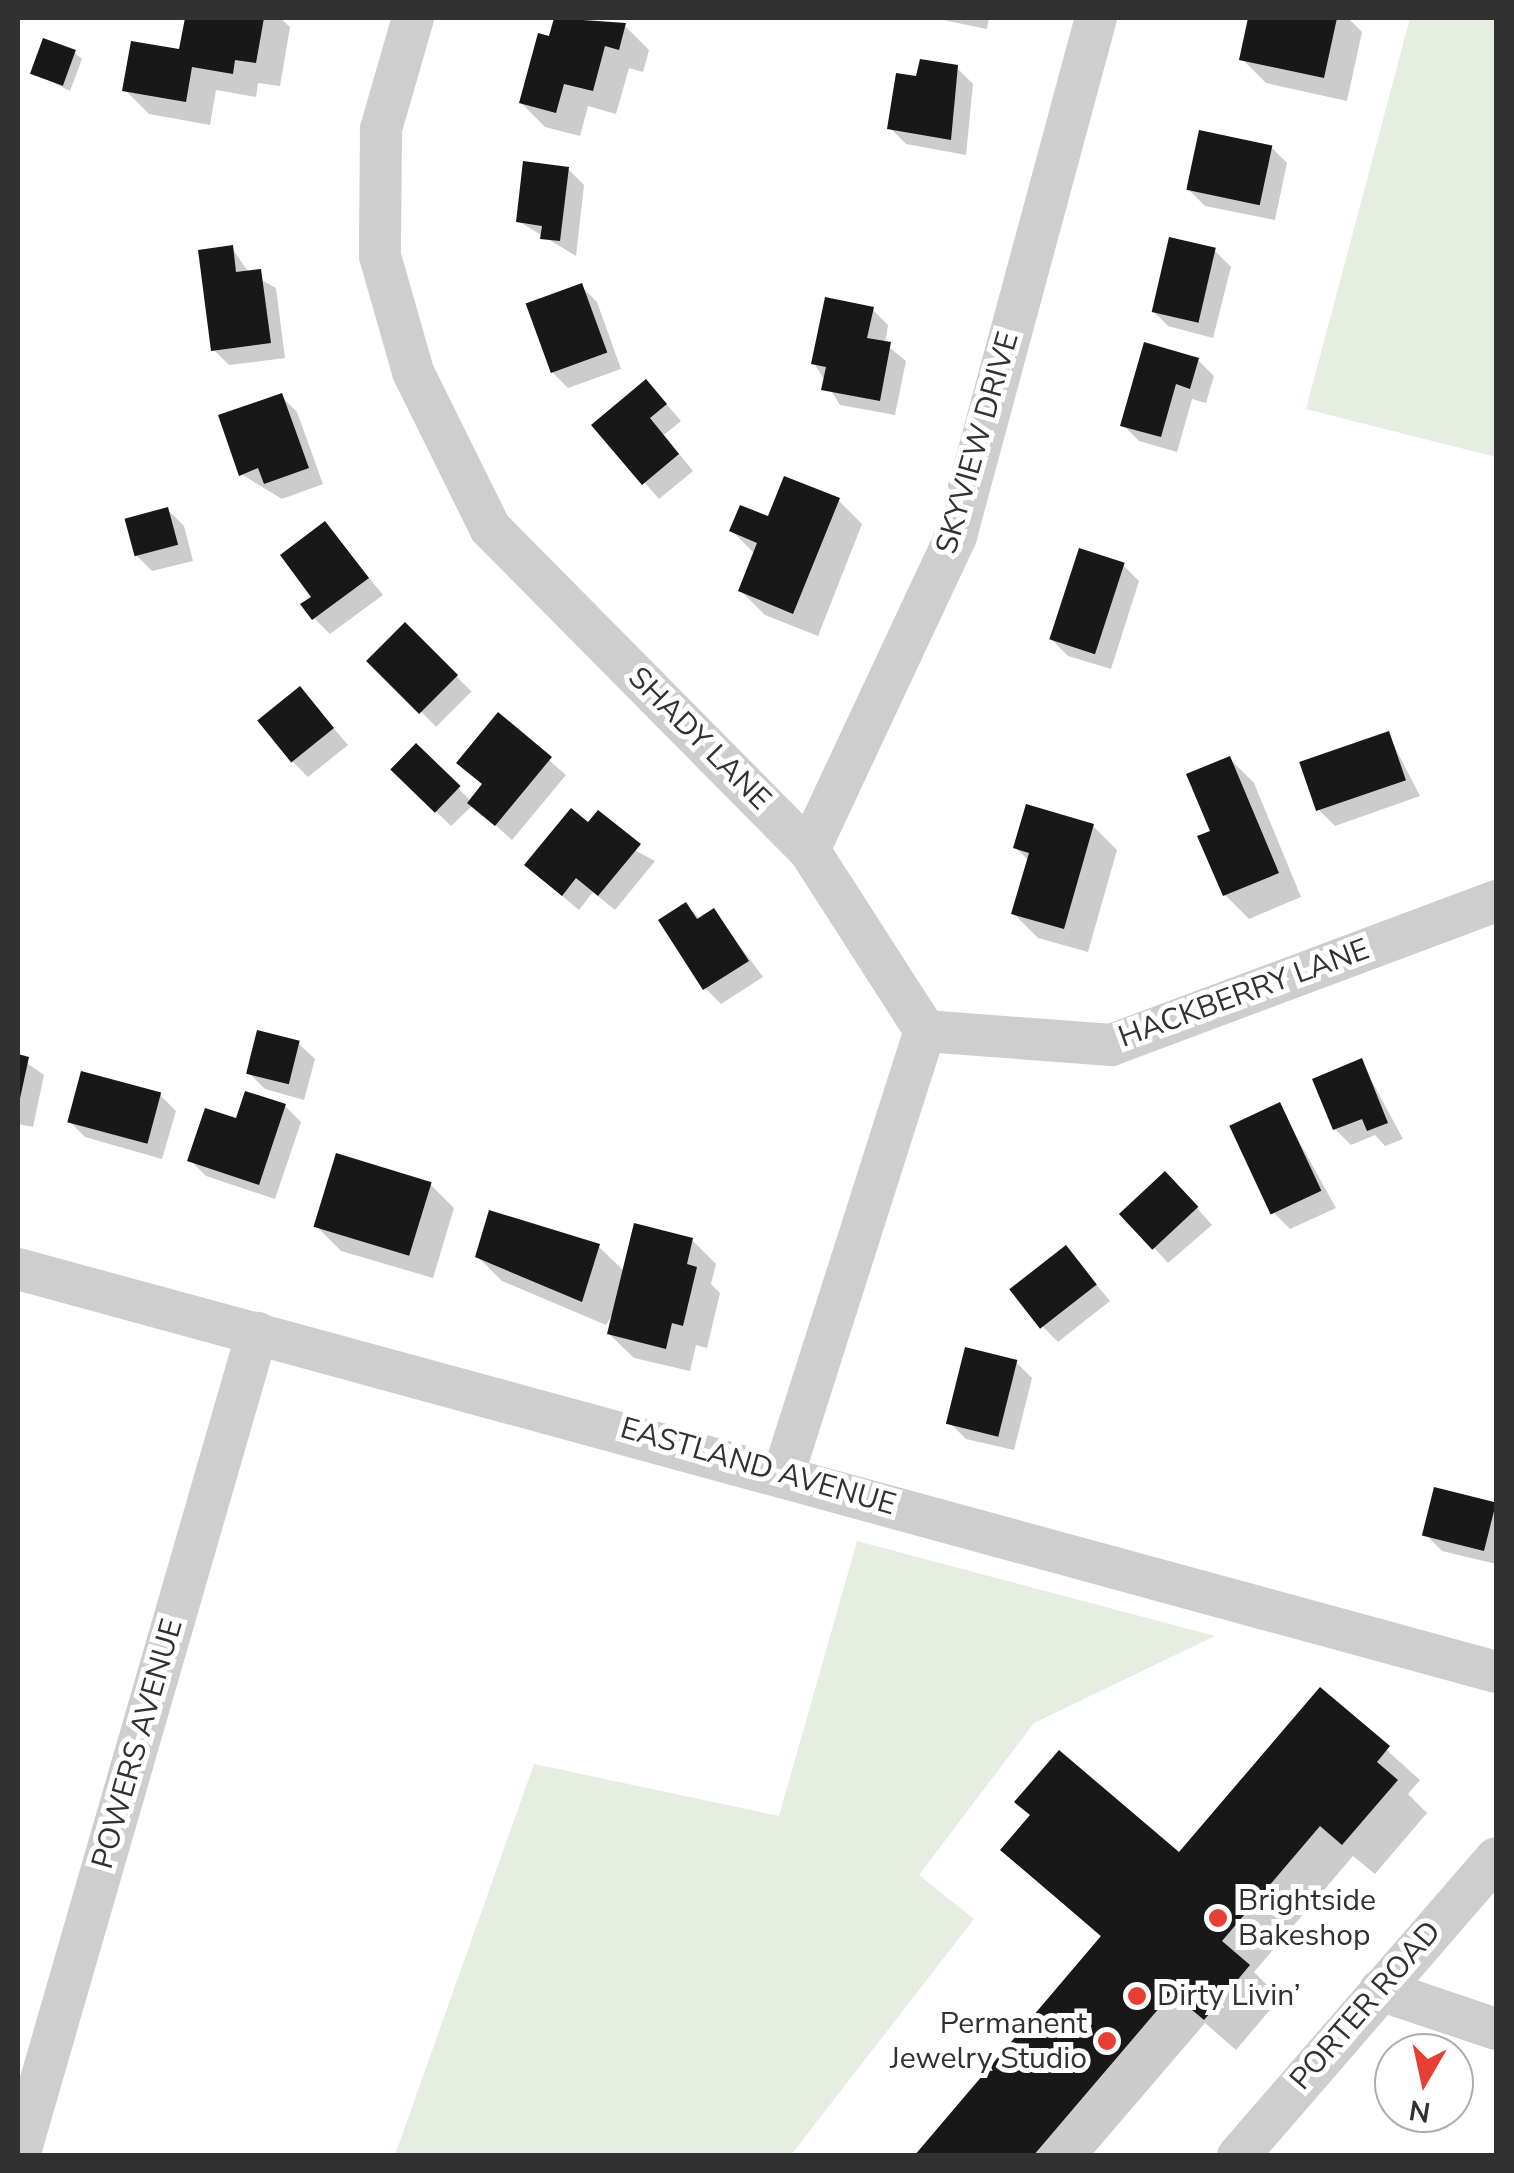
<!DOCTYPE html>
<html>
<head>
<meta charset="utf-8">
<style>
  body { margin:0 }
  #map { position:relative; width:1514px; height:2173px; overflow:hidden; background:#fff; font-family:"Nunito Sans",sans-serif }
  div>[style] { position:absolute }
  .green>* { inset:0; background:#e5eee0 }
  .shadow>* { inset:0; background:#0003; transform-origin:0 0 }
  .building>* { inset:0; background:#181818; transform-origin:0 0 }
  .minor>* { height:42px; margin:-21px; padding:0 21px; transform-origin:21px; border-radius:21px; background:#cecece }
  .dots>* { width:28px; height:28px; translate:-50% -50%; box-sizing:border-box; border:5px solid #fff; border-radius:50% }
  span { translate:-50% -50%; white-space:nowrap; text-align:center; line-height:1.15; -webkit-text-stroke:10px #fff; paint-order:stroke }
  .street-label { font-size:30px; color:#313131 }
  .poi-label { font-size:30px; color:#313131 }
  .left { translate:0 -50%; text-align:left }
  .right { translate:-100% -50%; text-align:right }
  .frame { position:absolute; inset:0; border:20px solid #313131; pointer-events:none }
  .north { position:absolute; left:1374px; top:2033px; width:100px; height:100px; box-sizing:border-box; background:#fff; border:2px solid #adadad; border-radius:50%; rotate:189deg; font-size:28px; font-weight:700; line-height:40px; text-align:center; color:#313131 }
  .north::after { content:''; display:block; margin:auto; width:35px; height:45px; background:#e83f34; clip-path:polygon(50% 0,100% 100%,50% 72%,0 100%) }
</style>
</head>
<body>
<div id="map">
  <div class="green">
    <i style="clip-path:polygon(1410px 18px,1496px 18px,1496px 457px,1306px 409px)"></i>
    <i style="clip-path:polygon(857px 1541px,1215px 1636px,1034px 1723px,919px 1875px,974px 1919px,791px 2155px,395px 2155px,534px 1764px,779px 1816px)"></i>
  </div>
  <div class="shadow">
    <i style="clip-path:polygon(187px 18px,280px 18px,290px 27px,280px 86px,258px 83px,256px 97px,216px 90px,210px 125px,149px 114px,125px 90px,182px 52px)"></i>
    <i style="clip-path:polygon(556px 18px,625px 26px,649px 50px,643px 72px,629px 68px,616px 114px,588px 106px,580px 136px,545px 127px,521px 103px)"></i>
    <i style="clip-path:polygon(933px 18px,989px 18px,987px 29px)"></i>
    <i style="clip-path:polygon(1251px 18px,1348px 18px,1362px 32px,1347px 101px,1266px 83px,1242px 59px)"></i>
    <i style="clip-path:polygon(74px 52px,82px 59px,70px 91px,34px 73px)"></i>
    <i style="clip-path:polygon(957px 68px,973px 84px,966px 155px,906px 144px,890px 128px)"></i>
    <i style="clip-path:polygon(1271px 147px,1287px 163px,1275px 220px,1205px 206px,1189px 190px)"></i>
    <i style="clip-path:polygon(568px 169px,584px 185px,576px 256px,518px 221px)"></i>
    <i style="clip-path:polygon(232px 248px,249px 273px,276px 288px,285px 358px,229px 365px,213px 349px)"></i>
    <i style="clip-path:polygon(1215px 251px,1231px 267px,1213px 338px,1168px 326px,1152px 310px)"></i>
    <i style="clip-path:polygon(581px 286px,597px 302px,621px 369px,568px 388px,552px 372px)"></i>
    <i style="clip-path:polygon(872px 309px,888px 325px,885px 344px,906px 361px,895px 415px,840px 405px,814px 363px)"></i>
    <i style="clip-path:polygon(1198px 360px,1214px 376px,1206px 403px,1192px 399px,1177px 452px,1139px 441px,1123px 425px)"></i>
    <i style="clip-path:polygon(281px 396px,297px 412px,323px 484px,282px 499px,241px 474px)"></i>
    <i style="clip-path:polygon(662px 399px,681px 421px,664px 435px,693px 471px,659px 499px,595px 426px)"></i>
    <i style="clip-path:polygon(838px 500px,862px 524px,818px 636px,765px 615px,741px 591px,755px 554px,732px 531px)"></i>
    <i style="clip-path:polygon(168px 510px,184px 526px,193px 561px,152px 571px,136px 555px)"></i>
    <i style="clip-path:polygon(325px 524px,383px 595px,330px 634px,314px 618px)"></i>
    <i style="clip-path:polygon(1123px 565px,1139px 581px,1111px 669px,1068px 656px,1052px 640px)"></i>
    <i style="left:405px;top:625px;width:94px;height:50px;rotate:45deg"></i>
    <i style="clip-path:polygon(300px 689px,348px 745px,308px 777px,292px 761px)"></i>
    <i style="clip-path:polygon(498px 716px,566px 775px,512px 840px,473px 805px,451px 826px,393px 769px,416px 747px,471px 801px,484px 786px)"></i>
    <i style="clip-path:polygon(1388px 734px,1420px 796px,1335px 826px,1319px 810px)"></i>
    <i style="clip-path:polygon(1230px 759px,1254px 783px,1301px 897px,1249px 919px,1225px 895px)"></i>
    <i style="clip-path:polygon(588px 825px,655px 861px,615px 910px,593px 892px,579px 910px,543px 880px)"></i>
    <i style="clip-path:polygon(1093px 826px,1117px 850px,1088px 952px,1038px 938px,1014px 914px,1029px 861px,1016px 848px)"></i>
    <i style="clip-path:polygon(686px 905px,701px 920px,714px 911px,763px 977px,721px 1004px,705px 988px)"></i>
    <i style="clip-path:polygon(299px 1044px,315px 1059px,304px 1100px,265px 1089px,249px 1073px)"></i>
    <i style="clip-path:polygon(18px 1057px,44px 1075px,33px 1127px,18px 1124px)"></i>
    <i style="clip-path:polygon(1361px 1061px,1403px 1139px,1385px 1146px,1375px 1135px,1351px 1145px,1335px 1129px)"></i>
    <i style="clip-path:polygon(160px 1095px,176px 1111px,162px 1159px,85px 1137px,69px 1121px)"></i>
    <i style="clip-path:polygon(1279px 1105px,1336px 1208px,1290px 1229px,1274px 1213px)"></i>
    <i style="clip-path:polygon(285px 1106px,301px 1122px,275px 1199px,206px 1176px,190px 1160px)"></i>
    <i style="clip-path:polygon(430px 1184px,454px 1208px,433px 1278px,341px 1251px,317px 1227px)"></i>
    <i style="clip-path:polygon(1181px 1190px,1212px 1225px,1168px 1263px,1122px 1213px)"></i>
    <i style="clip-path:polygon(692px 1240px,716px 1264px,711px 1284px,720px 1293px,707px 1348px,696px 1345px,690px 1371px,634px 1358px,609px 1334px,616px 1309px,606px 1325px,502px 1281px,477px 1256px,598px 1246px,625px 1272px)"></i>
    <i style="clip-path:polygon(1066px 1248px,1110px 1301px,1058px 1342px,1042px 1326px)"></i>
    <i style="clip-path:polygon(1016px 1362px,1032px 1378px,1014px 1450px,966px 1439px,950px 1423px)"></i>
    <i style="clip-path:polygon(1436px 1490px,1496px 1505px,1496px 1564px,1442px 1551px,1426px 1535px)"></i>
    <i style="clip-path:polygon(1320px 1690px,1420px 1780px,1408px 1794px,1427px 1813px,1375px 1874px,1353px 1856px,1254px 1972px,1280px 1998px,1236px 2050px,1205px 2023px,1091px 2156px,917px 2156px,1103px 1939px,1003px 1850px,1179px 1856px)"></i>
  </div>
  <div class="building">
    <i style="clip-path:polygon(185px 18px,264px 18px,256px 63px,235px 60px,233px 74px,192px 67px,186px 102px,122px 91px,131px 41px,179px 49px)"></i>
    <i style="clip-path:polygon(554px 18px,626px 23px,619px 50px,605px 46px,593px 91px,564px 84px,556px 113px,519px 103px,538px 33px,549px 36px)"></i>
    <i style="clip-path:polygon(1248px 18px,1337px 18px,1324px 78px,1239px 60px)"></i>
    <i style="left:43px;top:38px;width:35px;height:38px;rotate:20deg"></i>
    <i style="clip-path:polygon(920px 59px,958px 65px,951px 140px,887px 129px,896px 73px,916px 76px)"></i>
    <i style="left:1199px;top:130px;width:75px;height:61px;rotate:12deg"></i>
    <i style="clip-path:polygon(523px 161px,569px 167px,560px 241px,540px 239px,542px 226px,516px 222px)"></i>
    <i style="left:1169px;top:237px;width:48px;height:77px;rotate:13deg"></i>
    <i style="clip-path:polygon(233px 245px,236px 272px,261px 269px,271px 343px,211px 351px,198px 250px)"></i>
    <i style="left:582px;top:283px;width:74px;height:60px;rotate:70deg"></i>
    <i style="clip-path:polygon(825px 297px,874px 307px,867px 338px,891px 342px,880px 401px,821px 390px,826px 367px,811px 364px)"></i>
    <i style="clip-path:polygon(1144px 342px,1199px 358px,1190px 389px,1176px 384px,1161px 437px,1120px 426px)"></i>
    <i style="clip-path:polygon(646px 379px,667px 404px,650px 418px,679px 454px,642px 485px,591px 425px)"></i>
    <i style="clip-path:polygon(282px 393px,309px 468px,264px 484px,258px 468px,239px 476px,218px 415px)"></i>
    <i style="clip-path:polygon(784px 476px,840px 498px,793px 614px,738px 591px,757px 543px,729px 531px,740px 505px,768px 516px)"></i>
    <i style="left:168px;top:507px;width:39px;height:45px;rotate:75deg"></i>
    <i style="clip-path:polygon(325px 521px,369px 578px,312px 620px,300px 604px,311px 597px,280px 555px)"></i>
    <i style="left:1079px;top:548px;width:48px;height:96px;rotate:18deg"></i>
    <i style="left:405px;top:622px;width:75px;height:55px;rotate:45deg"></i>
    <i style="left:300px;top:686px;width:54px;height:55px;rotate:51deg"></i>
    <i style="clip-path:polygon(498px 712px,552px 757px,495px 826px,467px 803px,482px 784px,456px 763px)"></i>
    <i style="left:1389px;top:731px;width:52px;height:95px;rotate:71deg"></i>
    <i style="left:416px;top:743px;width:62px;height:37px;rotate:44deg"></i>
    <i style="clip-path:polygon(1230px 756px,1279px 873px,1223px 896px,1197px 836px,1210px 831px,1186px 774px)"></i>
    <i style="clip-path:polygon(1026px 804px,1094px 824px,1064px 929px,1011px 914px,1029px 853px,1013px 848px)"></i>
    <i style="clip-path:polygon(571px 808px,588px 822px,598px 810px,641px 844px,598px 896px,576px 878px,562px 896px,524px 865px)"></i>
    <i style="clip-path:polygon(686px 902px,697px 919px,714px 908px,749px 961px,703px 990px,658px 920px)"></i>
    <i style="left:257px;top:1030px;width:44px;height:45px;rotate:14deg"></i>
    <i style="clip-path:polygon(18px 1054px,29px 1057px,19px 1103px,18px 1103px)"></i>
    <i style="clip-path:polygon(1362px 1058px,1388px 1123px,1367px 1131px,1362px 1119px,1333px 1130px,1312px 1079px)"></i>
    <i style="left:81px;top:1071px;width:83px;height:53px;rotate:15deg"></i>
    <i style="clip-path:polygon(245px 1091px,286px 1104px,259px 1185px,187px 1161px,205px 1108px,236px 1118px)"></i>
    <i style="left:1280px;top:1102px;width:98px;height:56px;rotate:65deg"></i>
    <i style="left:336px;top:1153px;width:100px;height:77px;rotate:17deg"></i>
    <i style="left:1165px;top:1171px;width:49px;height:63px;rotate:47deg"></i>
    <i style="clip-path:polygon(489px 1210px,600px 1244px,582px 1302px,475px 1257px)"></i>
    <i style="clip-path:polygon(634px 1223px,693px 1238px,687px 1264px,697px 1267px,683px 1326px,672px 1323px,666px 1349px,607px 1334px)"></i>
    <i style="left:1066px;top:1245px;width:50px;height:72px;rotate:52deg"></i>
    <i style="left:965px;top:1347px;width:54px;height:79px;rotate:14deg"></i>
    <i style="left:1434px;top:1487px;width:64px;height:50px;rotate:14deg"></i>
    <i style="clip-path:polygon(1320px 1687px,1390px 1746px,1377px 1762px,1398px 1780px,1342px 1845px,1320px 1826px,1222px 1941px,1250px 1965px,1204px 2020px,1172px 1993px,1033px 2156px,914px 2156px,1101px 1936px,1000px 1850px,1030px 1815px,1014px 1802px,1059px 1750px,1179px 1852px)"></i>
  </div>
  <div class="minor">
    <i style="left:413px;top:18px;width:116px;rotate:106.1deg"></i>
    <i style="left:381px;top:129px;width:127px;rotate:90.5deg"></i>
    <i style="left:380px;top:256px;width:121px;rotate:74.1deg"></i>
    <i style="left:413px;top:372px;width:174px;rotate:63.7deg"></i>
    <i style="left:490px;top:528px;width:453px;rotate:45.3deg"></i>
    <i style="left:809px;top:850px;width:215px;rotate:57.3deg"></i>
    <i style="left:809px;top:850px;width:347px;rotate:-64.9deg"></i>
    <i style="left:956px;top:536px;width:537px;rotate:-74.88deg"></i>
    <i style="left:925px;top:1031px;width:187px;rotate:4.3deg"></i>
    <i style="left:1111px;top:1045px;width:411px;rotate:-20.5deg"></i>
    <i style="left:18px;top:1269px;width:1532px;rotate:15.25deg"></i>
    <i style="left:784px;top:1472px;width:463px;rotate:-72.3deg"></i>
    <i style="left:1380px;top:1990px;width:122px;rotate:18.6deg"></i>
    <i style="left:19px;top:2156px;width:857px;rotate:-73.87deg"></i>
    <i style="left:1238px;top:2156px;width:394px;rotate:-49.1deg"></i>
  </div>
  <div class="dots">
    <i style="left:1218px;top:1918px;background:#e83f34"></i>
    <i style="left:1137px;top:1996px;background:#e83f34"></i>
    <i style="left:1107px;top:2041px;background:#e83f34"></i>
  </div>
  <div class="street-label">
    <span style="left:978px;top:443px;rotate:-74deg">SKYVIEW DRIVE</span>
    <span style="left:699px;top:739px;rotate:45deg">SHADY LANE</span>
    <span style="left:1244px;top:994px;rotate:-20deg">HACKBERRY LANE</span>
    <span style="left:758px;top:1467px;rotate:16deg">EASTLAND AVENUE</span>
    <span style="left:138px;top:1744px;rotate:-74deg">POWERS AVENUE</span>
    <span style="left:1366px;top:2006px;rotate:-49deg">PORTER ROAD</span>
  </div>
  <div class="poi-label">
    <span class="left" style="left:1238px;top:1918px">Brightside<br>Bakeshop</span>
    <span class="left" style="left:1157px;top:1996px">Dirty Livin’</span>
    <span class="right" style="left:1087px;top:2041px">Permanent<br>Jewelry Studio</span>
  </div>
  <div class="frame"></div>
  <div class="north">N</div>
</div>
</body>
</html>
